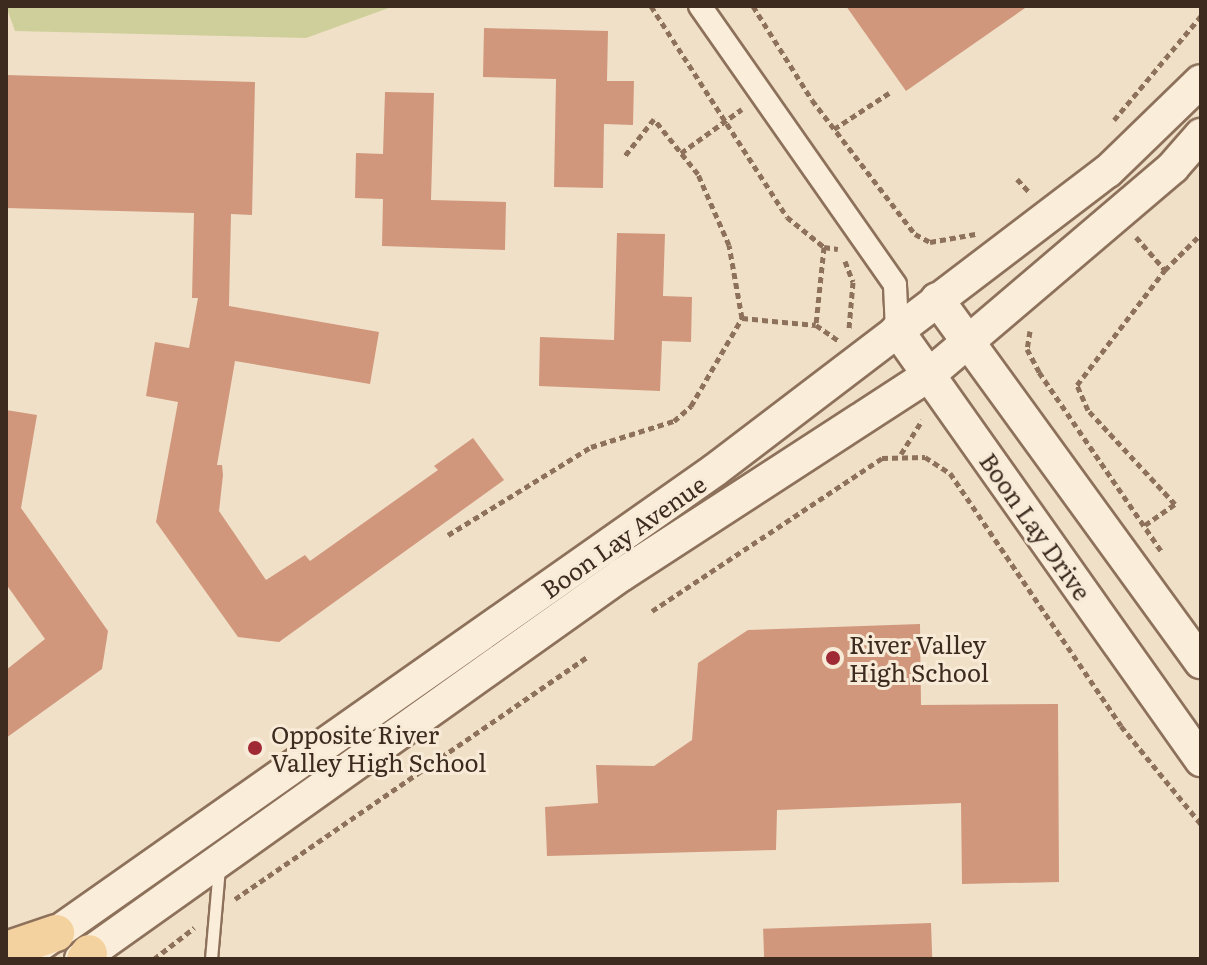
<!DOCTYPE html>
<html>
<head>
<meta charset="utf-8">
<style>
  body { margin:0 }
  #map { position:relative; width:1207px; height:965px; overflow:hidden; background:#f0e0c7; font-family:Literata,serif }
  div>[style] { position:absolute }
  .green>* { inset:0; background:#cecf9a }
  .building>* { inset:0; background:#d0977c; transform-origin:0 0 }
  .path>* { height:5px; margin-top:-2.5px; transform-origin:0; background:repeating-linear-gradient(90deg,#8d715b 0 6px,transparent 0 10px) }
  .roads { filter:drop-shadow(2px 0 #8d715b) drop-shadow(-2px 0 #8d715b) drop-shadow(0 2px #8d715b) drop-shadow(0 -2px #8d715b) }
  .lane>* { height:11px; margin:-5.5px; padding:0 5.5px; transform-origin:5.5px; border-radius:5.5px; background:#faeedb }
  .street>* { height:22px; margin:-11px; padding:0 11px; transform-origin:11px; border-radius:11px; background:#faeedb }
  .secondary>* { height:32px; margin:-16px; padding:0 16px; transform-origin:16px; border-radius:16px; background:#faeedb }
  .primary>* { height:36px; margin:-18px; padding:0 18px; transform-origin:18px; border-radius:18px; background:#f4d29f }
  .dots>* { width:22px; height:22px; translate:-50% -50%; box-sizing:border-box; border:4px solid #f7ebd7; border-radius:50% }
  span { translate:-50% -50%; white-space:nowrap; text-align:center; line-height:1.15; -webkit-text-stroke:6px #f7ebd7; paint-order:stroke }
  .street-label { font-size:24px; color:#3d2b20 }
  .poi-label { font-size:24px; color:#3d2b20 }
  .left { translate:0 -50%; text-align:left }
  .frame { position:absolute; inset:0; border:8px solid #3d2b20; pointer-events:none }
</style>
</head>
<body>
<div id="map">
  <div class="green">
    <i style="clip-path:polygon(6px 6px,394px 6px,306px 38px,15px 31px)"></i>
  </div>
  <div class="building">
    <i style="clip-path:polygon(846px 6px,1028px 6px,906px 91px)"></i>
    <i style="clip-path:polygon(484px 28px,608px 31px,607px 81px,634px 81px,633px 125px,604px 124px,603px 188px,554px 187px,556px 79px,483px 77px)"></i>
    <i style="clip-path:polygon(6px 75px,255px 82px,252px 215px,231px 214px,229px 306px,379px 332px,370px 384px,235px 361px,217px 465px,222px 465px,223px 475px,219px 511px,266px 580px,305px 555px,310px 561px,438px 470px,434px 466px,473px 438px,504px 480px,279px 642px,238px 637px,156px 522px,178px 402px,146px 396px,155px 342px,189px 348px,198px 298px,192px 298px,194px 213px,6px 208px)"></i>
    <i style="clip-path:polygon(385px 92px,434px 93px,431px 200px,506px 202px,505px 250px,382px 246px,383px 199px,355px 198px,356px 153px,383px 154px)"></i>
    <i style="clip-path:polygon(617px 233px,665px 234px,663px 296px,692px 297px,691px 342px,662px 341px,660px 391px,539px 386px,540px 337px,614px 340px)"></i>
    <i style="clip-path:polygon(6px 410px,37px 415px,21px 508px,108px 631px,102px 669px,6px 738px,6px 670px,45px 639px,6px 584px)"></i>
    <i style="clip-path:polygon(920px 624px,921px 705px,1058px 704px,1059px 882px,962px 884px,961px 803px,777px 810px,776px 850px,547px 856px,545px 807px,598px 803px,596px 765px,654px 766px,692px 740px,698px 663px,748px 630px)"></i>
    <i style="left:931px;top:923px;width:36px;height:168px;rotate:88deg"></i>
  </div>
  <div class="path">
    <i style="left:651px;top:6px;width:251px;rotate:57.2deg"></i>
    <i style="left:787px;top:217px;width:48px;rotate:39deg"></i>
    <i style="left:824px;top:247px;width:14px;rotate:8deg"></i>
    <i style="left:753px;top:6px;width:111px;rotate:57.9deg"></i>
    <i style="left:812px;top:100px;width:169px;rotate:52.5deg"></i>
    <i style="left:915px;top:234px;width:17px;rotate:28deg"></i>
    <i style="left:930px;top:242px;width:46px;rotate:-10.1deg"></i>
    <i style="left:1114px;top:120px;width:136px;rotate:-50.1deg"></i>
    <i style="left:834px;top:129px;width:66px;rotate:-33.2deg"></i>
    <i style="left:681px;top:153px;width:75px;rotate:-35.8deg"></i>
    <i style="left:1017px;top:179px;width:19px;rotate:47deg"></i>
    <i style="left:1136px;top:237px;width:44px;rotate:48.7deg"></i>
    <i style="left:824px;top:247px;width:78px;rotate:95.9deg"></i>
    <i style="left:816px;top:325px;width:28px;rotate:35deg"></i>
    <i style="left:845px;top:261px;width:22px;rotate:69deg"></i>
    <i style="left:853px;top:282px;width:47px;rotate:94.9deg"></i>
    <i style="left:742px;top:318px;width:74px;rotate:5.4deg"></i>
    <i style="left:1030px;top:331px;width:18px;rotate:99deg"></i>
    <i style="left:1027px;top:349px;width:26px;rotate:62deg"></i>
    <i style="left:1039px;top:372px;width:217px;rotate:55.7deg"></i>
    <i style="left:901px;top:454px;width:40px;rotate:-58deg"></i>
    <i style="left:1145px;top:525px;width:37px;rotate:-35deg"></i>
    <i style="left:1175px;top:504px;width:128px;rotate:-132.8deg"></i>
    <i style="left:1088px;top:410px;width:27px;rotate:-114deg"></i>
    <i style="left:1077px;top:385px;width:145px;rotate:-52.6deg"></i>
    <i style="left:1165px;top:270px;width:51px;rotate:-45deg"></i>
    <i style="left:448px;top:535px;width:168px;rotate:-31.6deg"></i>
    <i style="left:591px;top:447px;width:87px;rotate:-17.4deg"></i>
    <i style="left:674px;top:421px;width:23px;rotate:-41deg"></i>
    <i style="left:691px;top:406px;width:102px;rotate:-59.9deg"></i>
    <i style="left:742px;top:318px;width:74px;rotate:-100.1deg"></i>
    <i style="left:729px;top:245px;width:77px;rotate:-113.6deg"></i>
    <i style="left:698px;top:174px;width:70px;rotate:-128.7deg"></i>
    <i style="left:654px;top:119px;width:48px;rotate:128.3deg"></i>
    <i style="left:652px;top:611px;width:276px;rotate:-33.6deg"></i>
    <i style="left:882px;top:458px;width:43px;rotate:-1.3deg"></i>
    <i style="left:925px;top:457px;width:30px;rotate:33deg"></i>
    <i style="left:950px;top:473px;width:305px;rotate:55.9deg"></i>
    <i style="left:1121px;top:726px;width:127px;rotate:50.8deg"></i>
    <i style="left:235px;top:899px;width:427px;rotate:-34.5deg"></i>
    <i style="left:154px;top:959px;width:51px;rotate:-37.8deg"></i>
  </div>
  <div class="roads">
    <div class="lane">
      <i style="left:211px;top:959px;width:91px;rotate:-85deg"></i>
    </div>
    <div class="street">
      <i style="left:700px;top:6px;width:340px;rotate:55deg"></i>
      <i style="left:895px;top:285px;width:45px;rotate:87.5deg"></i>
    </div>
    <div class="secondary">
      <i style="left:937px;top:299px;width:449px;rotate:54deg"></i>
      <i style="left:897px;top:330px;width:527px;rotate:54.74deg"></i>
      <i style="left:35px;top:948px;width:831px;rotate:-35.1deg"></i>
      <i style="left:715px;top:470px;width:494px;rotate:-37.3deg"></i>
      <i style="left:1108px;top:171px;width:129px;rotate:-44.1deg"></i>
      <i style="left:81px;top:959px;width:663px;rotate:-35.42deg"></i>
      <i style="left:621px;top:575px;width:369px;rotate:-33deg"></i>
      <i style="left:930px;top:374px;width:319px;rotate:-40.4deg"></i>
      <i style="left:1173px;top:167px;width:43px;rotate:-48.8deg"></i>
    </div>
    <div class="primary">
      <i style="left:6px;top:950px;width:53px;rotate:-18.8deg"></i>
      <i style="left:85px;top:959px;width:7px;rotate:-56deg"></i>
    </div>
  </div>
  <div class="dots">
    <i style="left:833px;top:658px;background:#9f2934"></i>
    <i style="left:255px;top:748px;background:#9f2934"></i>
  </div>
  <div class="street-label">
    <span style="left:1036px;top:526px;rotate:55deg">Boon Lay Drive</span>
    <span style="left:623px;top:536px;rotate:-35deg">Boon Lay Avenue</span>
  </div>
  <div class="poi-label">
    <span class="left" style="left:849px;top:658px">River Valley<br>High School</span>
    <span class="left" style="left:271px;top:748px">Opposite River<br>Valley High School</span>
  </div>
  <div class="frame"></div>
</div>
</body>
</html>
